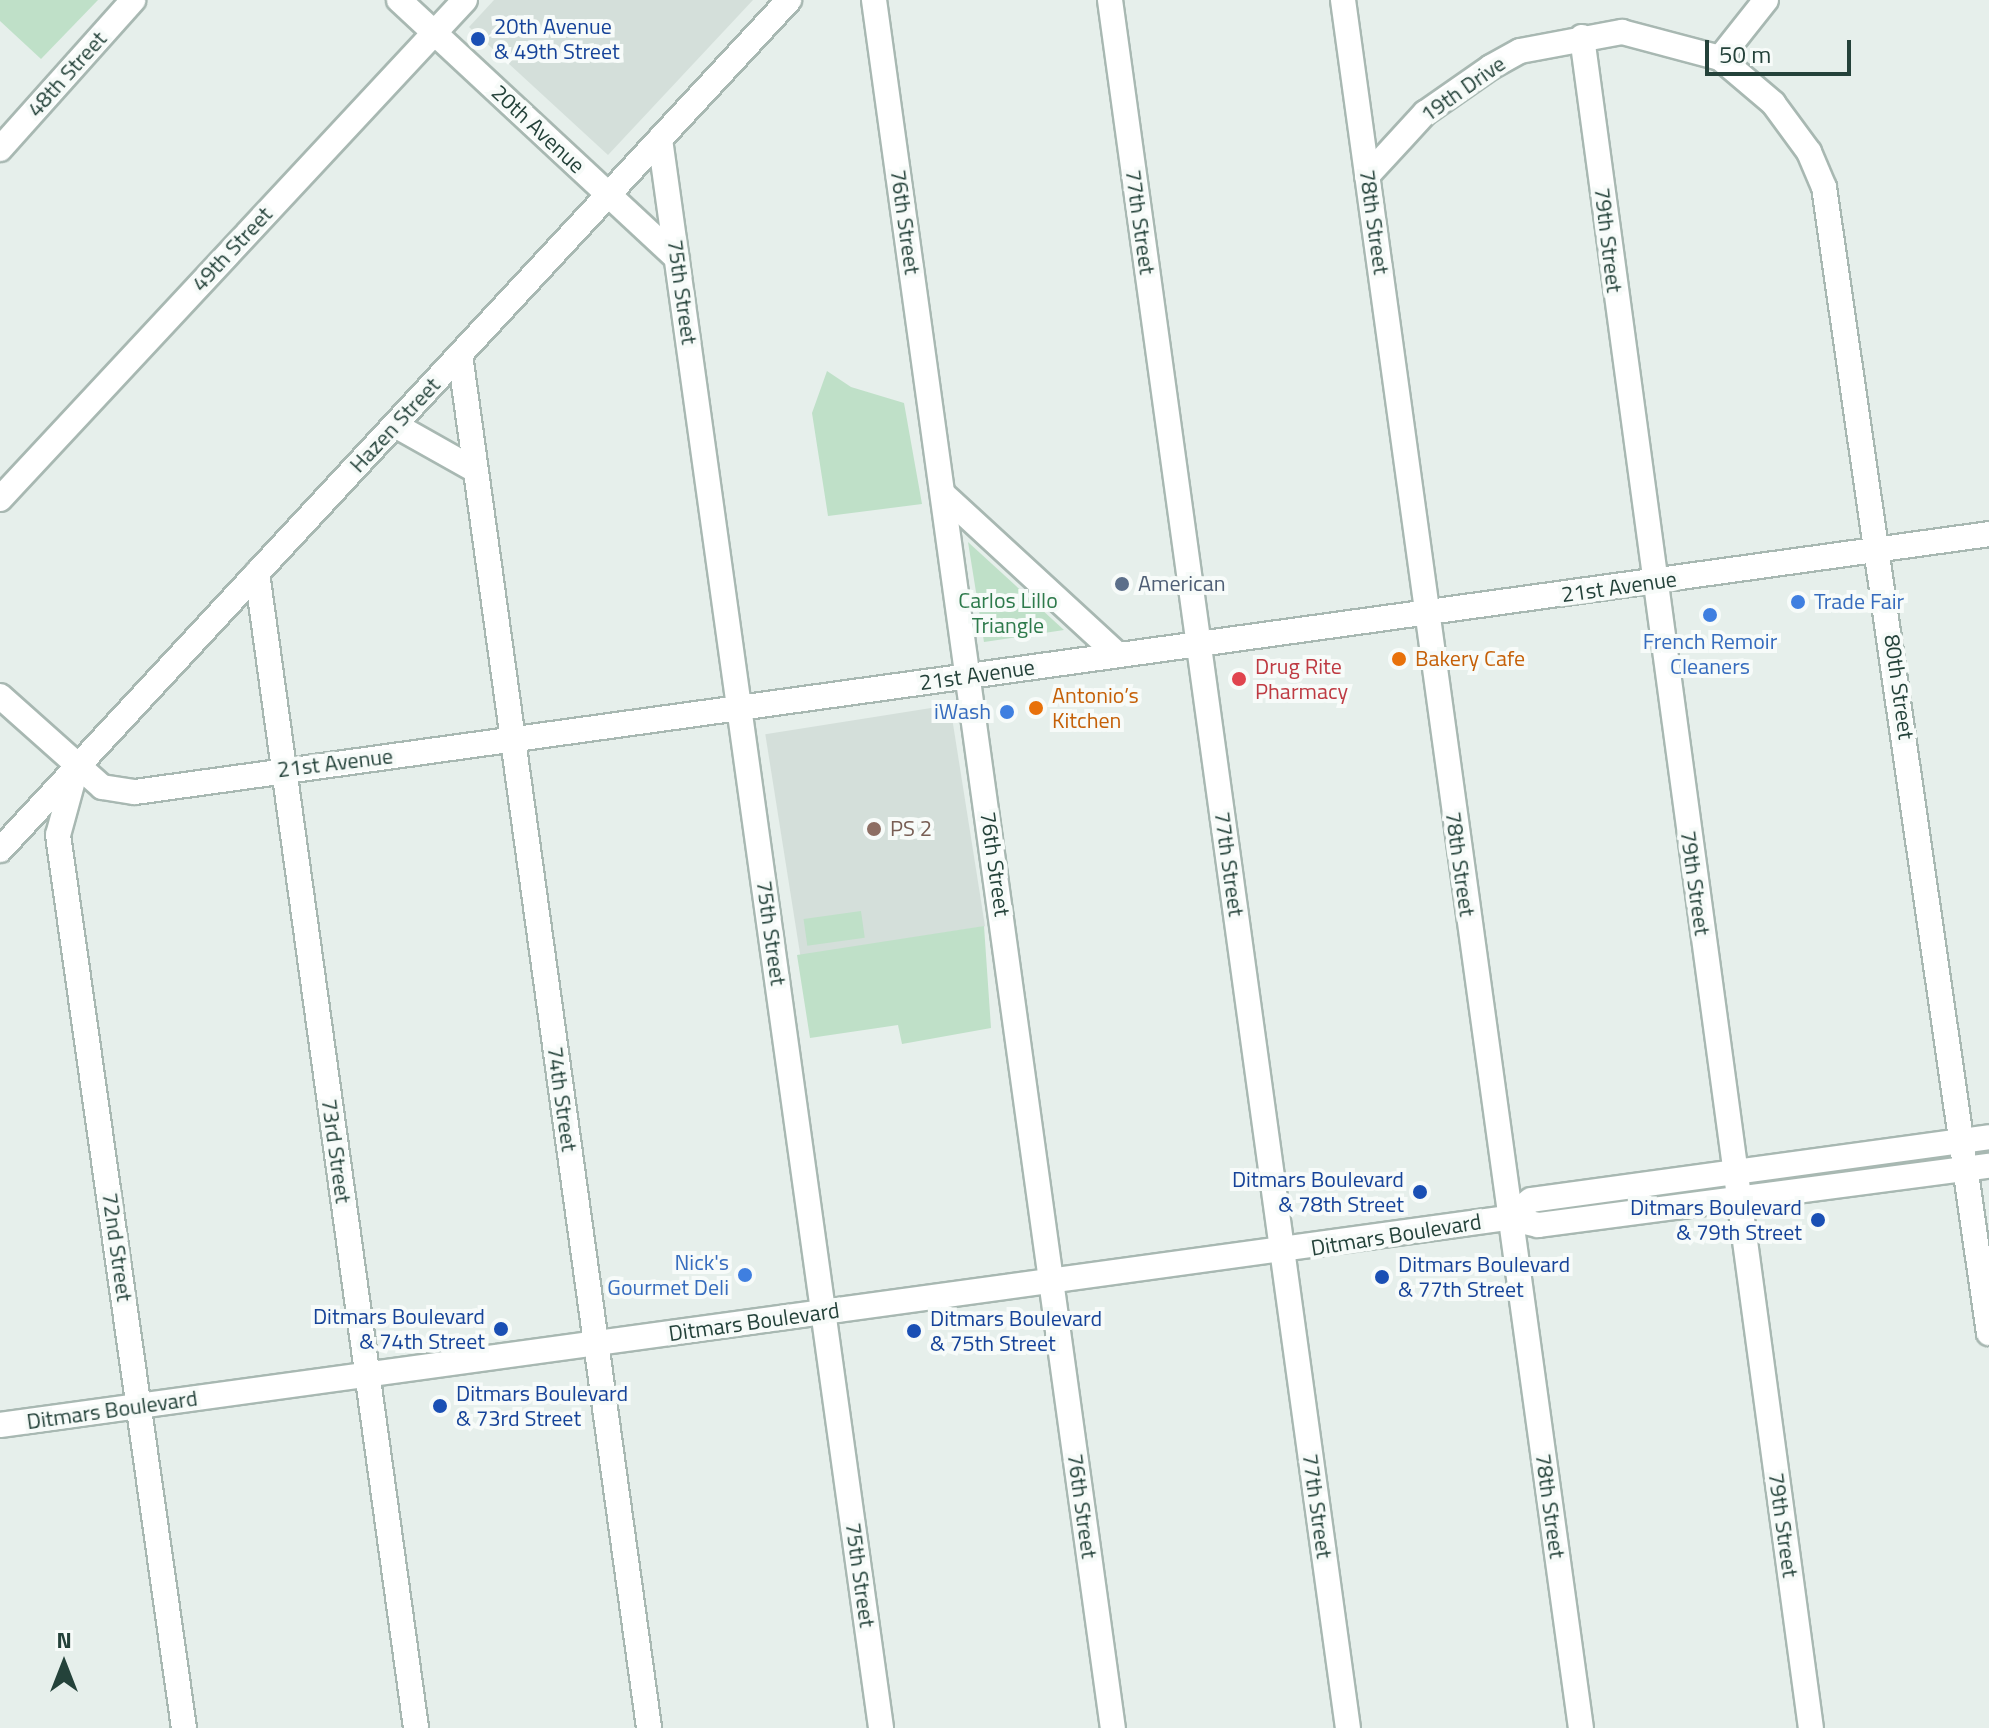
<!DOCTYPE html>
<html>
<head>
<meta charset="utf-8">
<style>
  body { margin:0 }
  #map { position:relative; width:1989px; height:1728px; overflow:hidden; background:#e6efeb; font-family:"Titillium Web",sans-serif }
  div>[style] { position:absolute }
  .built>* { inset:0; background:#d4dfda; transform-origin:0 0 }
  .green>* { inset:0; background:#bfe0c8; transform-origin:0 0 }
  .roads { filter:drop-shadow(2px 0 #a8b8b2) drop-shadow(-2px 0 #a8b8b2) drop-shadow(0 2px #a8b8b2) drop-shadow(0 -2px #a8b8b2) }
  .minor>* { height:24px; margin:-12px; padding:0 12px; transform-origin:12px; border-radius:12px; background:#fff }
  .tertiary>* { height:24px; margin:-12px; padding:0 12px; transform-origin:12px; border-radius:12px; background:#fff }
  .dots>* { width:22px; height:22px; translate:-50% -50%; box-sizing:border-box; border:4px solid #f7fbf9; border-radius:50% }
  span { translate:-50% -50%; white-space:nowrap; text-align:center; line-height:1.15; -webkit-text-stroke:8px #f7fbf9; paint-order:stroke }
  .transit-label { font-size:22px; color:#164399 }
  .left { translate:0 -50%; text-align:left }
  .right { translate:-100% -50%; text-align:right }
  .street-label { font-size:22px; color:#24423a }
  .service-label { font-size:22px; color:#4e5e75 }
  .park-label { font-size:22px; color:#2d7a4b }
  .shop-label { font-size:22px; color:#366cbe }
  .food-label { font-size:22px; color:#c56008 }
  .health-label { font-size:22px; color:#be3a42 }
  .education-label { font-size:22px; color:#785e54 }
  .north { position:absolute; left:24px; top:1624px; width:80px; height:80px; -webkit-text-stroke:6px #f7fbf9; paint-order:stroke; rotate:0deg; font-size:22px; font-weight:700; line-height:32px; text-align:center; color:#24423a }
  .north::after { content:''; display:block; margin:auto; width:28px; height:36px; background:#24423a; clip-path:polygon(50% 0,100% 100%,50% 72%,0 100%) }
  .scale { position:absolute; left:1705px; top:40px; width:146px; height:36px; box-sizing:border-box; border:4px solid #24423a; border-top:0; padding-left:10px; font-size:24px; line-height:28px; white-space:nowrap; color:#24423a; -webkit-text-stroke:6px #f7fbf9; paint-order:stroke }
</style>
</head>
<body>
<div id="map">
  <div class="built">
    <i style="clip-path:polygon(494px 0,753px 0,608px 155px,469px 27px)"></i>
    <i style="left:950px;top:705px;width:224px;height:187px;rotate:81deg"></i>
  </div>
  <div class="green">
    <i style="clip-path:polygon(0 0,98px 0,41px 59px,0 21px)"></i>
    <i style="clip-path:polygon(827px 371px,851px 387px,904px 403px,922px 504px,828px 516px,812px 413px)"></i>
    <i style="clip-path:polygon(968px 542px,1064px 630px,984px 642px)"></i>
    <i style="left:861px;top:911px;width:27px;height:58px;rotate:82deg"></i>
    <i style="clip-path:polygon(984px 926px,991px 1028px,902px 1044px,898px 1025px,810px 1038px,797px 955px)"></i>
  </div>
  <div class="roads">
    <div class="minor">
      <i style="left:399px;top:0;width:379px;rotate:42.9deg"></i>
      <i style="left:874px;top:0;width:1744px;rotate:82.13deg"></i>
      <i style="left:1110px;top:0;width:1744px;rotate:82.16deg"></i>
      <i style="left:1343px;top:0;width:1744px;rotate:82.16deg"></i>
      <i style="left:1582px;top:37px;width:1706px;rotate:82.29deg"></i>
      <i style="left:1720px;top:58px;width:74px;rotate:-51.6deg"></i>
      <i style="left:660px;top:139px;width:1604px;rotate:82.08deg"></i>
      <i style="left:0;top:149px;width:200px;rotate:-48.2deg"></i>
      <i style="left:1367px;top:176px;width:86px;rotate:-47.4deg"></i>
      <i style="left:1425px;top:113px;width:80px;rotate:-34.9deg"></i>
      <i style="left:1491px;top:67px;width:33px;rotate:-29deg"></i>
      <i style="left:1520px;top:51px;width:104px;rotate:-10.6deg"></i>
      <i style="left:1622px;top:32px;width:101px;rotate:14.9deg"></i>
      <i style="left:1720px;top:58px;width:70px;rotate:40.3deg"></i>
      <i style="left:1773px;top:103px;width:61px;rotate:53.7deg"></i>
      <i style="left:1809px;top:152px;width:38px;rotate:67deg"></i>
      <i style="left:1824px;top:187px;width:1158px;rotate:81.81deg"></i>
      <i style="left:460px;top:355px;width:1386px;rotate:82.16deg"></i>
      <i style="left:395px;top:425px;width:92px;rotate:29.4deg"></i>
      <i style="left:943px;top:494px;width:238px;rotate:42.6deg"></i>
      <i style="left:0;top:499px;width:682px;rotate:-47.02deg"></i>
      <i style="left:257px;top:573px;width:1166px;rotate:82.16deg"></i>
      <i style="left:0;top:696px;width:137px;rotate:41.7deg"></i>
      <i style="left:102px;top:787px;width:33px;rotate:9deg"></i>
      <i style="left:135px;top:792px;width:1872px;rotate:-7.92deg"></i>
      <i style="left:75px;top:773px;width:64px;rotate:105.3deg"></i>
      <i style="left:58px;top:835px;width:902px;rotate:81.97deg"></i>
      <i style="left:0;top:850px;width:1160px;rotate:-47.13deg"></i>
    </div>
    <div class="tertiary">
      <i style="left:1508px;top:1218px;width:29px;rotate:-38deg"></i>
      <i style="left:1531px;top:1200px;width:462px;rotate:-7.8deg"></i>
      <i style="left:0;top:1425px;width:1522px;rotate:-7.82deg"></i>
      <i style="left:1508px;top:1218px;width:31px;rotate:13deg"></i>
      <i style="left:1538px;top:1225px;width:455px;rotate:-7.5deg"></i>
    </div>
  </div>
  <div class="dots">
    <i style="left:478px;top:39px;background:#1a4fb4"></i>
    <i style="left:1122px;top:584px;background:#5c6f8a"></i>
    <i style="left:1798px;top:602px;background:#3f7fe0"></i>
    <i style="left:1710px;top:615px;background:#3f7fe0"></i>
    <i style="left:1399px;top:659px;background:#e8710a"></i>
    <i style="left:1239px;top:679px;background:#e0444e"></i>
    <i style="left:1036px;top:708px;background:#e8710a"></i>
    <i style="left:1007px;top:712px;background:#3f7fe0"></i>
    <i style="left:874px;top:829px;background:#8d6e63"></i>
    <i style="left:1420px;top:1192px;background:#1a4fb4"></i>
    <i style="left:1818px;top:1220px;background:#1a4fb4"></i>
    <i style="left:745px;top:1275px;background:#3f7fe0"></i>
    <i style="left:1382px;top:1277px;background:#1a4fb4"></i>
    <i style="left:501px;top:1329px;background:#1a4fb4"></i>
    <i style="left:914px;top:1331px;background:#1a4fb4"></i>
    <i style="left:440px;top:1406px;background:#1a4fb4"></i>
  </div>
  <div class="transit-label">
    <span class="left" style="left:494px;top:39px">20th Avenue<br>&amp; 49th Street</span>
    <span class="right" style="left:1404px;top:1192px">Ditmars Boulevard<br>&amp; 78th Street</span>
    <span class="right" style="left:1802px;top:1220px">Ditmars Boulevard<br>&amp; 79th Street</span>
    <span class="left" style="left:1398px;top:1277px">Ditmars Boulevard<br>&amp; 77th Street</span>
    <span class="right" style="left:485px;top:1329px">Ditmars Boulevard<br>&amp; 74th Street</span>
    <span class="left" style="left:930px;top:1331px">Ditmars Boulevard<br>&amp; 75th Street</span>
    <span class="left" style="left:456px;top:1406px">Ditmars Boulevard<br>&amp; 73rd Street</span>
  </div>
  <div class="street-label">
    <span style="left:67px;top:74px;rotate:-48deg">48th Street</span>
    <span style="left:1463px;top:89px;rotate:-35deg">19th Drive</span>
    <span style="left:538px;top:129px;rotate:43deg">20th Avenue</span>
    <span style="left:905px;top:222px;rotate:82deg">76th Street</span>
    <span style="left:1140px;top:222px;rotate:82deg">77th Street</span>
    <span style="left:1374px;top:222px;rotate:82deg">78th Street</span>
    <span style="left:1608px;top:240px;rotate:83deg">79th Street</span>
    <span style="left:232px;top:249px;rotate:-47deg">49th Street</span>
    <span style="left:682px;top:292px;rotate:82deg">75th Street</span>
    <span style="left:395px;top:425px;rotate:-47deg">Hazen Street</span>
    <span style="left:1619px;top:587px;rotate:-8deg">21st Avenue</span>
    <span style="left:977px;top:675px;rotate:-8deg">21st Avenue</span>
    <span style="left:1899px;top:687px;rotate:82deg">80th Street</span>
    <span style="left:335px;top:763px;rotate:-7deg">21st Avenue</span>
    <span style="left:995px;top:864px;rotate:82deg">76th Street</span>
    <span style="left:1229px;top:864px;rotate:82deg">77th Street</span>
    <span style="left:1460px;top:864px;rotate:82deg">78th Street</span>
    <span style="left:1695px;top:883px;rotate:82deg">79th Street</span>
    <span style="left:771px;top:933px;rotate:82deg">75th Street</span>
    <span style="left:562px;top:1099px;rotate:82deg">74th Street</span>
    <span style="left:336px;top:1151px;rotate:82deg">73rd Street</span>
    <span style="left:1396px;top:1235px;rotate:-9deg">Ditmars Boulevard</span>
    <span style="left:117px;top:1247px;rotate:82deg">72nd Street</span>
    <span style="left:754px;top:1322px;rotate:-8deg">Ditmars Boulevard</span>
    <span style="left:112px;top:1410px;rotate:-8deg">Ditmars Boulevard</span>
    <span style="left:1082px;top:1506px;rotate:82deg">76th Street</span>
    <span style="left:1317px;top:1506px;rotate:82deg">77th Street</span>
    <span style="left:1550px;top:1506px;rotate:82deg">78th Street</span>
    <span style="left:1783px;top:1525px;rotate:82deg">79th Street</span>
    <span style="left:860px;top:1575px;rotate:82deg">75th Street</span>
  </div>
  <div class="service-label">
    <span class="left" style="left:1138px;top:584px">American</span>
  </div>
  <div class="park-label">
    <span style="left:1008px;top:613px">Carlos Lillo<br>Triangle</span>
  </div>
  <div class="shop-label">
    <span class="left" style="left:1814px;top:602px">Trade Fair</span>
    <span style="left:1710px;top:654px">French Remoir<br>Cleaners</span>
    <span class="right" style="left:991px;top:712px">iWash</span>
    <span class="right" style="left:729px;top:1275px">Nick's<br>Gourmet Deli</span>
  </div>
  <div class="food-label">
    <span class="left" style="left:1415px;top:659px">Bakery Cafe</span>
    <span class="left" style="left:1052px;top:708px">Antonio’s<br>Kitchen</span>
  </div>
  <div class="health-label">
    <span class="left" style="left:1255px;top:679px">Drug Rite<br>Pharmacy</span>
  </div>
  <div class="education-label">
    <span class="left" style="left:890px;top:829px">PS 2</span>
  </div>
  <div class="north">N</div>
  <div class="scale">50 m</div>
</div>
</body>
</html>
